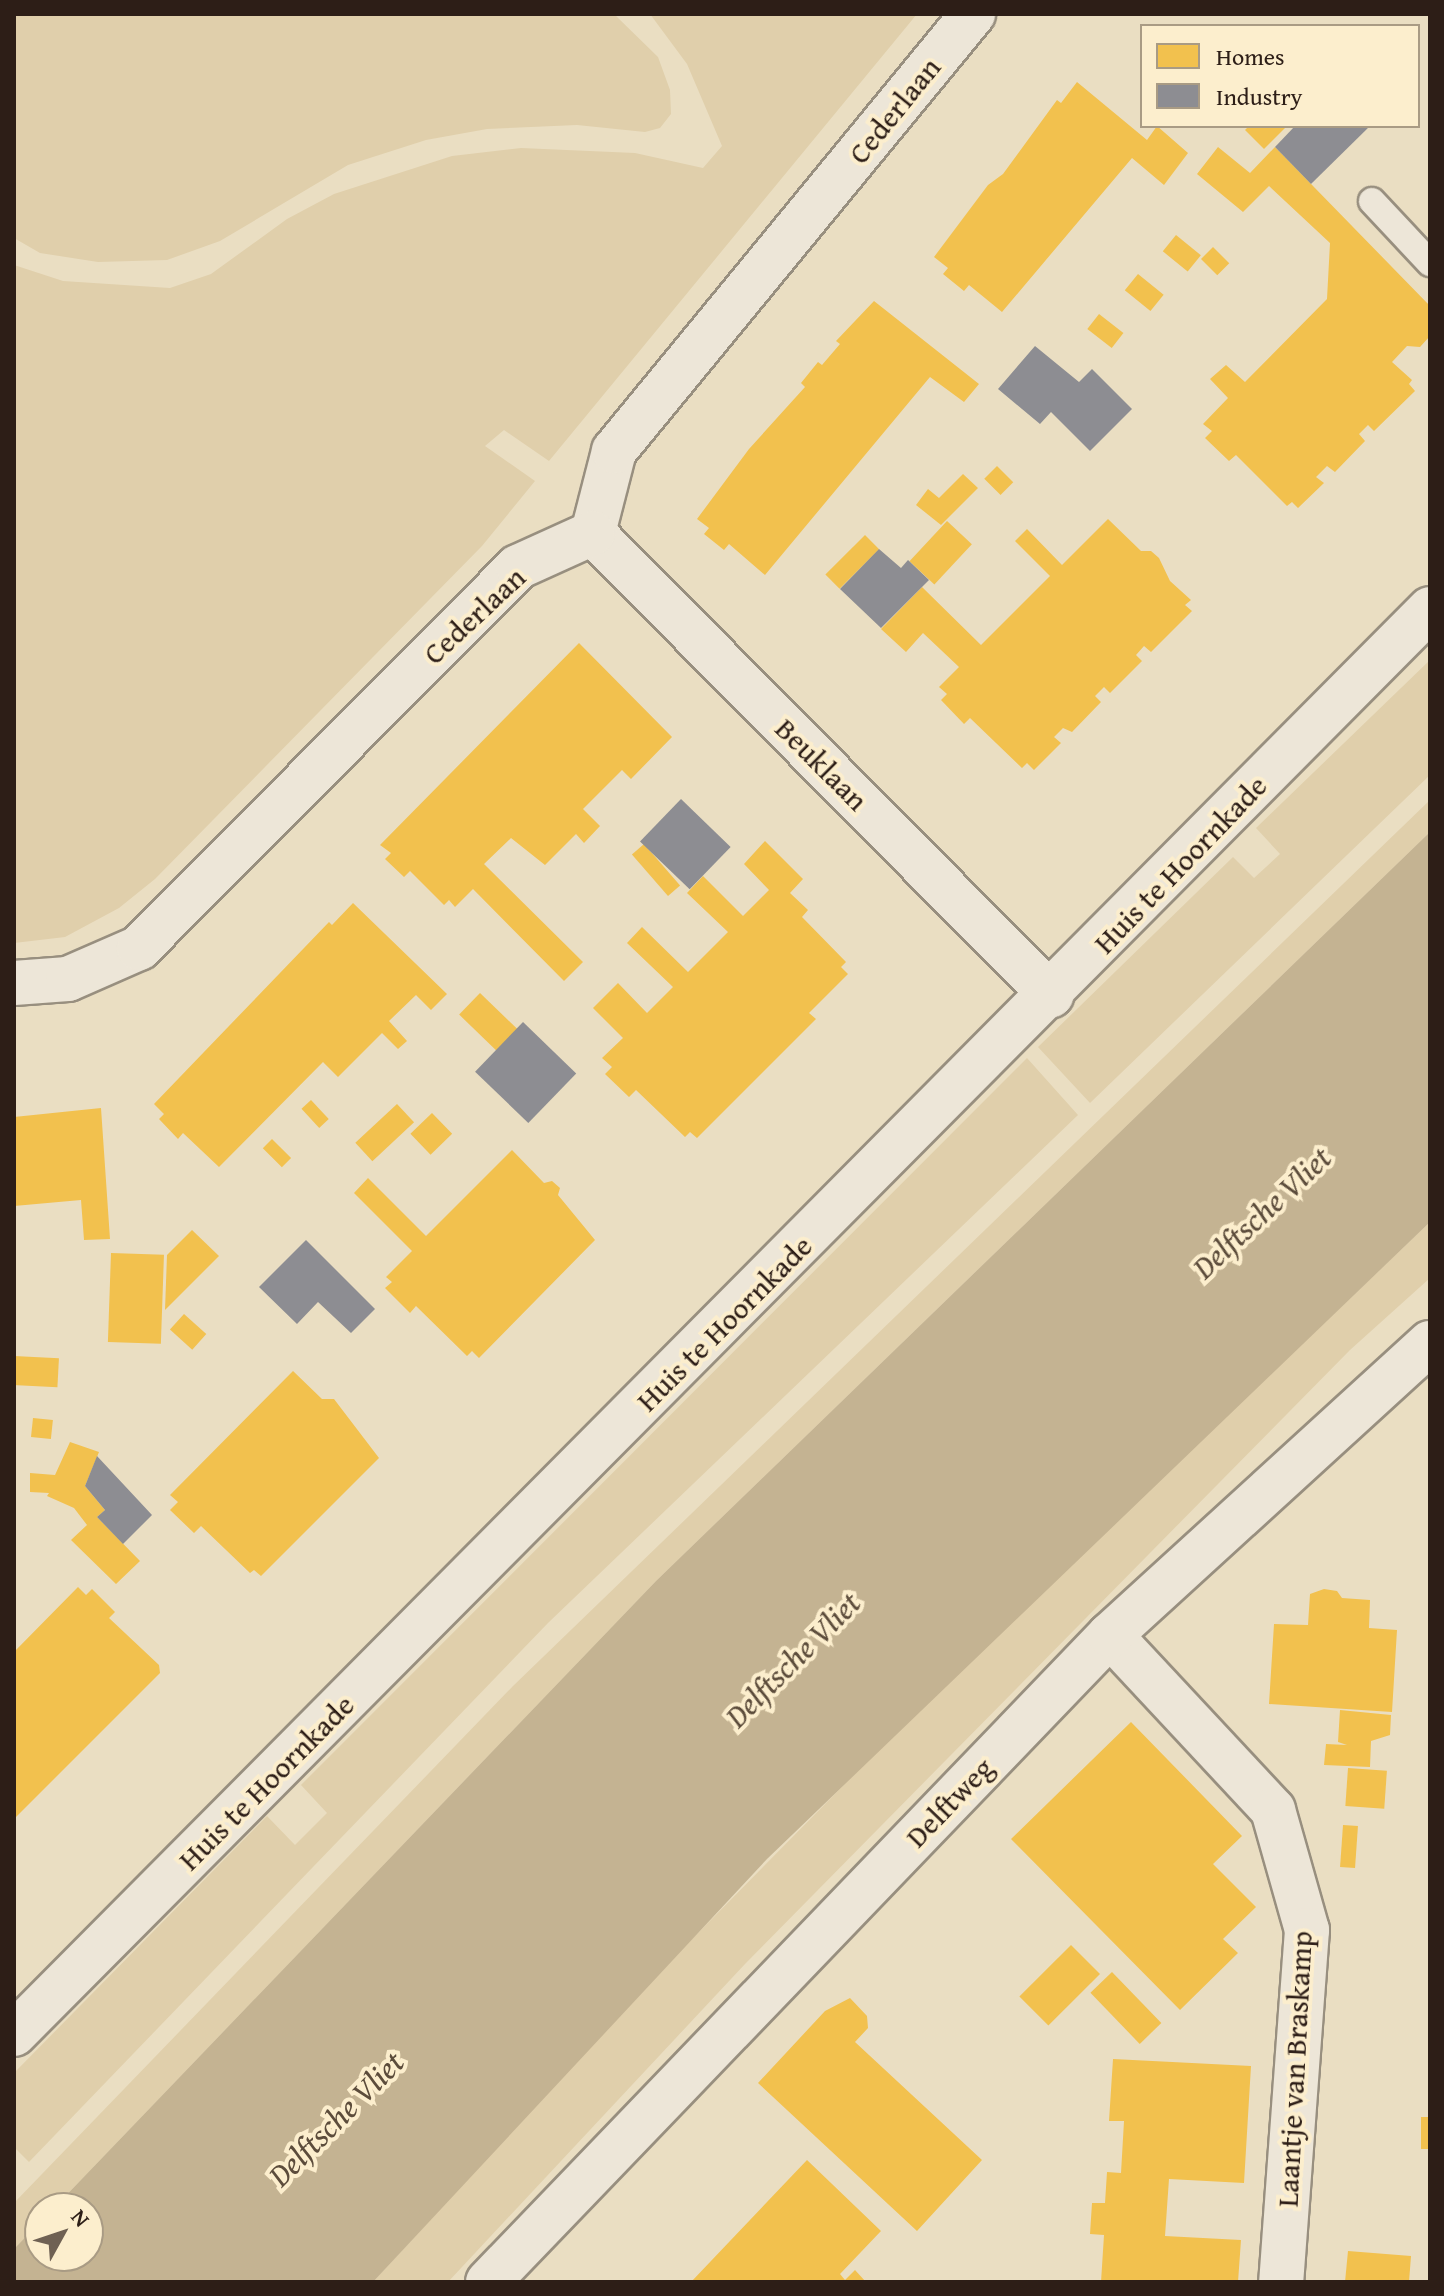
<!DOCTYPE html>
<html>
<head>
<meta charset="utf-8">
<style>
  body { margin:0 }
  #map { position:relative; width:1444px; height:2296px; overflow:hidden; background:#eadec2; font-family:"Gentium Book Plus",serif }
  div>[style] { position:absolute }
  .green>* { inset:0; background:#e0cfab }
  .water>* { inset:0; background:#c4b392 }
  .homes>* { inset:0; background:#f2c14e; transform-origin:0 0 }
  .industry>* { inset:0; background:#8d8d92; transform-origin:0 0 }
  .roads { filter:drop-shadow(2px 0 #988f7f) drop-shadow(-2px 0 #988f7f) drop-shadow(0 2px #988f7f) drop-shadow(0 -2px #988f7f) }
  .service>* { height:26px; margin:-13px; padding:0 13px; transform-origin:13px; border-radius:13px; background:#ede6d8 }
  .minor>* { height:44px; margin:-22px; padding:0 22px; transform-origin:22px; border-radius:22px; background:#ede6d8 }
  span { translate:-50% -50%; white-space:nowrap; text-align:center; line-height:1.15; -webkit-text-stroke:8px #fceecd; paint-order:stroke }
  .street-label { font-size:30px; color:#2d1e17 }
  .water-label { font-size:32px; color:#5c4c3b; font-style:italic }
  .frame { position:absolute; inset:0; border:16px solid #2d1e17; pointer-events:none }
  .legend { position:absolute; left:1140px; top:24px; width:280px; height:104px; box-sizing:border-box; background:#fceecd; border:2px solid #a99b84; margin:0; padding:10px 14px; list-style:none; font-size:24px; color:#2d1e17 }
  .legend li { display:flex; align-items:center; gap:16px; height:40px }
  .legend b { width:40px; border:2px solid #a99b84 }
  .north { position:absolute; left:24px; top:2192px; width:80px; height:80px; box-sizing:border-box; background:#fceecd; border:2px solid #a99b84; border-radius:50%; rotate:50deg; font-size:22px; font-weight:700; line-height:32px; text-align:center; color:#2d1e17 }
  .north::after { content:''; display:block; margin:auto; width:28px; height:36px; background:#6f6153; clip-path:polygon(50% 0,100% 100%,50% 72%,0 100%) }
</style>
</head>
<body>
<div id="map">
  <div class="green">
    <i style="clip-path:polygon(14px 14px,614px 14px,658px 57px,670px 90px,671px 114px,660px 128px,645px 132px,577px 125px,487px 129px,426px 140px,348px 165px,220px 241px,167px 260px,98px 262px,40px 253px,14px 238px)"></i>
    <i style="clip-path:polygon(650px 14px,917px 14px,549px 461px,504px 430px,485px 446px,535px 481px,482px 546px,155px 879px,119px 908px,65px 937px,14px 943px,14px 265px,63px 281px,170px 288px,211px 274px,287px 219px,334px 194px,452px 156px,521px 148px,635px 153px,703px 168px,722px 146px,687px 64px)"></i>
    <i style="clip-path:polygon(1430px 660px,1430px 775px,1090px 1103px,1038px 1047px,1233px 857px,1254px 878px,1280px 854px,1256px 828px)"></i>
    <i style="clip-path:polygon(1430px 800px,1430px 832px,656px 1581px,54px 2208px,40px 2208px,40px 2222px,14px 2249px,14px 2203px,513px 1686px)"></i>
    <i style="clip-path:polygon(1027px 1058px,1078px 1115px,548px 1623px,29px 2162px,14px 2147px,14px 2073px,267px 1816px,295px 1845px,327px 1813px,301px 1785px)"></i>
    <i style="clip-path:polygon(1430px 1222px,1430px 1278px,1350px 1350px,745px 1964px,448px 2282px,373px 2282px,634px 1998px,895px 1733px)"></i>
  </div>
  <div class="water">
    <i style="clip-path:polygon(1430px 832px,1430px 1222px,767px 1859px,373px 2282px,14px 2282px,14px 2249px,40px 2222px,40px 2256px,88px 2256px,88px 2208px,54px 2208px,656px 1581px)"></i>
  </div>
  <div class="homes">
    <i style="clip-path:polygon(1077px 82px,1147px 140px,1157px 126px,1188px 153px,1164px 185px,1132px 158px,1002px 312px,969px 285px,964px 291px,943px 274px,948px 268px,934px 257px,988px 185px,1003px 174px,1057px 100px,1061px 103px)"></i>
    <i style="clip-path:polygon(1249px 126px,1287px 126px,1264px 149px,1245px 130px)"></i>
    <i style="clip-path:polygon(1218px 147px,1250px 173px,1275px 147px,1430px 306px,1430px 336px,1420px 347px,1407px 346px,1392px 362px,1412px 380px,1409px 384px,1415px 391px,1374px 431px,1368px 425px,1359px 434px,1365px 441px,1335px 472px,1327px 466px,1316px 477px,1324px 483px,1298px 508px,1292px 502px,1287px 506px,1236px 455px,1229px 461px,1205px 438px,1212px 431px,1203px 424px,1228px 398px,1210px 379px,1226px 365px,1245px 382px,1327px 299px,1330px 243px,1269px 186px,1243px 212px,1197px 174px)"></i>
    <i style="left:1176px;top:235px;width:32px;height:21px;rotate:39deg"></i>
    <i style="left:1213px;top:247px;width:23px;height:17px;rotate:45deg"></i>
    <i style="left:1138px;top:274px;width:33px;height:21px;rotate:39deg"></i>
    <i style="clip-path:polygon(874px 301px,979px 384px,964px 402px,930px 377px,765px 575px,729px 544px,724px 550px,704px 534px,709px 528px,697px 519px,749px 449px,805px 387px,801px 383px,818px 362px,822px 365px,840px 344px,836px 341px)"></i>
    <i style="left:1099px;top:314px;width:31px;height:19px;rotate:38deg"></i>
    <i style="left:997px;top:466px;width:23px;height:18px;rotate:45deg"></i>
    <i style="clip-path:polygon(963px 474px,978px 488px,941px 525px,916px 505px,928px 489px,939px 498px)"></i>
    <i style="clip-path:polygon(1108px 519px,1141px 551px,1151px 551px,1159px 558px,1170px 581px,1191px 600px,1185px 605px,1192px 611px,1151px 652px,1144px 646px,1136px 655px,1142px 661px,1110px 693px,1104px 687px,1095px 696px,1101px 702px,1072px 732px,1063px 728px,1054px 737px,1061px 743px,1034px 770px,1027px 763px,1022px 768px,970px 718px,964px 724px,941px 700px,947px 694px,939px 687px,959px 667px,923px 633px,906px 652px,881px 629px,922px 587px,981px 645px,1050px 576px,1015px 541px,1027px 529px,1062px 565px)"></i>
    <i style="left:947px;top:521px;width:34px;height:55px;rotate:43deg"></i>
    <i style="left:865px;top:535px;width:20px;height:56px;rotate:45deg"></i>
    <i style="clip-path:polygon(579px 643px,672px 737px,631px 779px,622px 770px,583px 809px,600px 826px,584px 843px,576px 834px,545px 865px,511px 838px,484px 864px,583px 962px,564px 981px,473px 889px,455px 907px,449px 900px,444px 905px,410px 871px,404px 877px,385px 859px,391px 853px,380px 845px)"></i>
    <i style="clip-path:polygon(765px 841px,803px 879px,790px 893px,808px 910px,802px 917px,846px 962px,841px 967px,848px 974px,809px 1013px,816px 1019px,697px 1138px,690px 1132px,685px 1137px,636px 1090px,629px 1097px,605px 1074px,612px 1067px,602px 1058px,623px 1038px,593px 1008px,618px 983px,647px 1013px,673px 987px,627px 943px,642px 927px,688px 972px,728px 932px,687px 893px,703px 876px,743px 916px,769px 890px,744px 864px)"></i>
    <i style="left:644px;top:844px;width:55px;height:16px;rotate:49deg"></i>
    <i style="clip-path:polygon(353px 903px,447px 994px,431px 1010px,416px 995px,389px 1021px,407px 1041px,398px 1049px,382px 1033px,338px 1077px,323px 1062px,219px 1167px,183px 1133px,178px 1139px,159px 1119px,164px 1114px,154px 1104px,329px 922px,332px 925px)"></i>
    <i style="left:480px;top:993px;width:52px;height:30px;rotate:44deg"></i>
    <i style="left:311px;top:1100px;width:26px;height:13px;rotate:47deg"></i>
    <i style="left:397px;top:1104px;width:25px;height:57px;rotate:47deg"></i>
    <i style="clip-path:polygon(101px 1108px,110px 1239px,84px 1240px,81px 1200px,14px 1206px,14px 1117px)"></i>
    <i style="left:432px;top:1113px;width:29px;height:30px;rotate:46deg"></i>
    <i style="left:272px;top:1139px;width:27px;height:13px;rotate:45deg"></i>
    <i style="clip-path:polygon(512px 1150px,544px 1183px,552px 1181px,560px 1188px,558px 1195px,595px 1240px,479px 1358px,472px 1351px,467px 1356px,416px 1306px,410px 1313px,385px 1288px,392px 1282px,386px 1277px,412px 1251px,354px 1193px,368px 1178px,426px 1236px)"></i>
    <i style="clip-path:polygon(192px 1230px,219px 1256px,165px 1310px,167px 1255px)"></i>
    <i style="left:111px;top:1253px;width:53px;height:89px;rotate:2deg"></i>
    <i style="left:184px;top:1314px;width:30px;height:21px;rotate:42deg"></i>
    <i style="left:14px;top:1356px;width:45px;height:29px;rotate:3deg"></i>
    <i style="clip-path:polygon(293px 1371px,322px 1399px,334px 1399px,379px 1458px,261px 1576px,254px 1570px,250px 1573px,201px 1526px,194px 1533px,170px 1510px,178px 1502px,170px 1495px)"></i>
    <i style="left:33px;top:1418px;width:20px;height:19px;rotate:6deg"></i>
    <i style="clip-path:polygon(70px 1442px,99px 1452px,85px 1486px,105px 1510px,97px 1517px,140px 1561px,116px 1584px,71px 1540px,87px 1525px,74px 1508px,47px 1496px,49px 1493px,30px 1492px,30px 1473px,55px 1475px)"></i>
    <i style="clip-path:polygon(78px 1587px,86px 1595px,92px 1589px,115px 1612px,109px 1618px,159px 1665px,160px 1673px,14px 1819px,14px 1652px)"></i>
    <i style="clip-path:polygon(1324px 1589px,1337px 1591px,1342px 1598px,1370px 1600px,1369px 1628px,1397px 1630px,1392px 1712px,1269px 1704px,1274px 1624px,1308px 1625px,1310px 1594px)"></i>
    <i style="clip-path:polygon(1340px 1710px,1391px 1715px,1390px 1735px,1371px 1741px,1370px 1767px,1324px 1765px,1326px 1744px,1347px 1745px,1338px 1742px)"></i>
    <i style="clip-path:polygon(1131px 1722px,1242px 1836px,1213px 1864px,1256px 1907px,1223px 1939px,1238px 1953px,1180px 2010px,1011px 1839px)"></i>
    <i style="left:1348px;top:1768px;width:39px;height:38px;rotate:4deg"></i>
    <i style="left:1343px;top:1825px;width:15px;height:42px;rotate:4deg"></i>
    <i style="left:1071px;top:1945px;width:41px;height:73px;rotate:45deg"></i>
    <i style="left:1112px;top:1972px;width:71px;height:30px;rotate:46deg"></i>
    <i style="clip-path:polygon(850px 1998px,867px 2016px,868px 2028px,855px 2042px,982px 2160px,917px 2231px,758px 2083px,825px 2011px)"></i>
    <i style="clip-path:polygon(1113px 2059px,1251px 2066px,1244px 2183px,1169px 2179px,1165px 2236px,1241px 2240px,1238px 2282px,1101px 2282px,1104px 2235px,1090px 2234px,1092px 2203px,1105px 2203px,1107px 2172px,1121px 2173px,1124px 2121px,1109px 2121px)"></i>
    <i style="left:1421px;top:2117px;width:9px;height:32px"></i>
    <i style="clip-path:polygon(807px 2160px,881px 2231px,840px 2274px,845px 2280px,855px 2270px,866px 2282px,691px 2282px)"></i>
    <i style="clip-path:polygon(1348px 2251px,1411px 2256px,1409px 2282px,1345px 2282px)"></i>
  </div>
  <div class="industry">
    <i style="clip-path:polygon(1295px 126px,1370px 126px,1311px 184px,1275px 147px)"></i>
    <i style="clip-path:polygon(1035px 346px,1079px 382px,1092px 369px,1132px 409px,1090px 451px,1051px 412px,1040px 424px,998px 389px)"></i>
    <i style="clip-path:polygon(879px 549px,901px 568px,908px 560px,929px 580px,881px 628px,840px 589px)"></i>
    <i style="left:681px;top:799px;width:69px;height:59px;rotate:44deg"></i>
    <i style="left:523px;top:1022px;width:74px;height:69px;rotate:44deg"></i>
    <i style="clip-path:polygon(306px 1240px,375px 1309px,351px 1333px,318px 1302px,297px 1324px,259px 1287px)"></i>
    <i style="clip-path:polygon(97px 1456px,152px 1515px,123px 1544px,97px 1517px,105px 1510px,85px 1486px)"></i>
  </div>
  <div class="roads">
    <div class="service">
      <i style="left:1372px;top:201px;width:85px;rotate:46.9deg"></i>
    </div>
    <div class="minor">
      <i style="left:593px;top:533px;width:651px;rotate:45.25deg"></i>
      <i style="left:593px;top:533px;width:85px;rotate:-75.6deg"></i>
      <i style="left:614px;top:451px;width:566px;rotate:-50.6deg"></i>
      <i style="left:14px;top:983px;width:54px;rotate:-4.2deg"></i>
      <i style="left:68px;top:979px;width:77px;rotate:-23.6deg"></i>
      <i style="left:139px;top:948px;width:537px;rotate:-45.15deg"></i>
      <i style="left:518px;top:567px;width:82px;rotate:-24.4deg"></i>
      <i style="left:1110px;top:1635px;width:239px;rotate:47deg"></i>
      <i style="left:1273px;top:1810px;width:125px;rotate:74.2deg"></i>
      <i style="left:1307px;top:1930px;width:353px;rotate:94.2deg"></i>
      <i style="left:14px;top:2034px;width:2009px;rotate:-45.18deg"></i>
      <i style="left:488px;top:2282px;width:897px;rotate:-46.13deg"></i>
      <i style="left:1110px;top:1635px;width:433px;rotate:-42.4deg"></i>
    </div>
  </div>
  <div class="street-label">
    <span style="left:894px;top:110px;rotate:-51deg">Cederlaan</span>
    <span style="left:474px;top:615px;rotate:-43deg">Cederlaan</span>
    <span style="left:822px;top:764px;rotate:45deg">Beuklaan</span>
    <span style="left:1180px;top:864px;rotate:-46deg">Huis te Hoornkade</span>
    <span style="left:724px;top:1323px;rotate:-45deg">Huis te Hoornkade</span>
    <span style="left:266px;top:1782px;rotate:-45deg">Huis te Hoornkade</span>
    <span style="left:949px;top:1802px;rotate:-46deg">Delftweg</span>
    <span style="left:1294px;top:2069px;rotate:-87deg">Laantje van Braskamp</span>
  </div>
  <div class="water-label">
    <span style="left:1262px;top:1213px;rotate:-43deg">Delftsche Vliet</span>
    <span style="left:793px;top:1660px;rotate:-45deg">Delftsche Vliet</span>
    <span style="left:336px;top:2119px;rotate:-45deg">Delftsche Vliet</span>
  </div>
  <div class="frame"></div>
  <ul class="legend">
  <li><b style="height:22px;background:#f2c14e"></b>Homes</li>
  <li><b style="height:22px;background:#8d8d92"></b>Industry</li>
  </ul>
  <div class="north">N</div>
</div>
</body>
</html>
